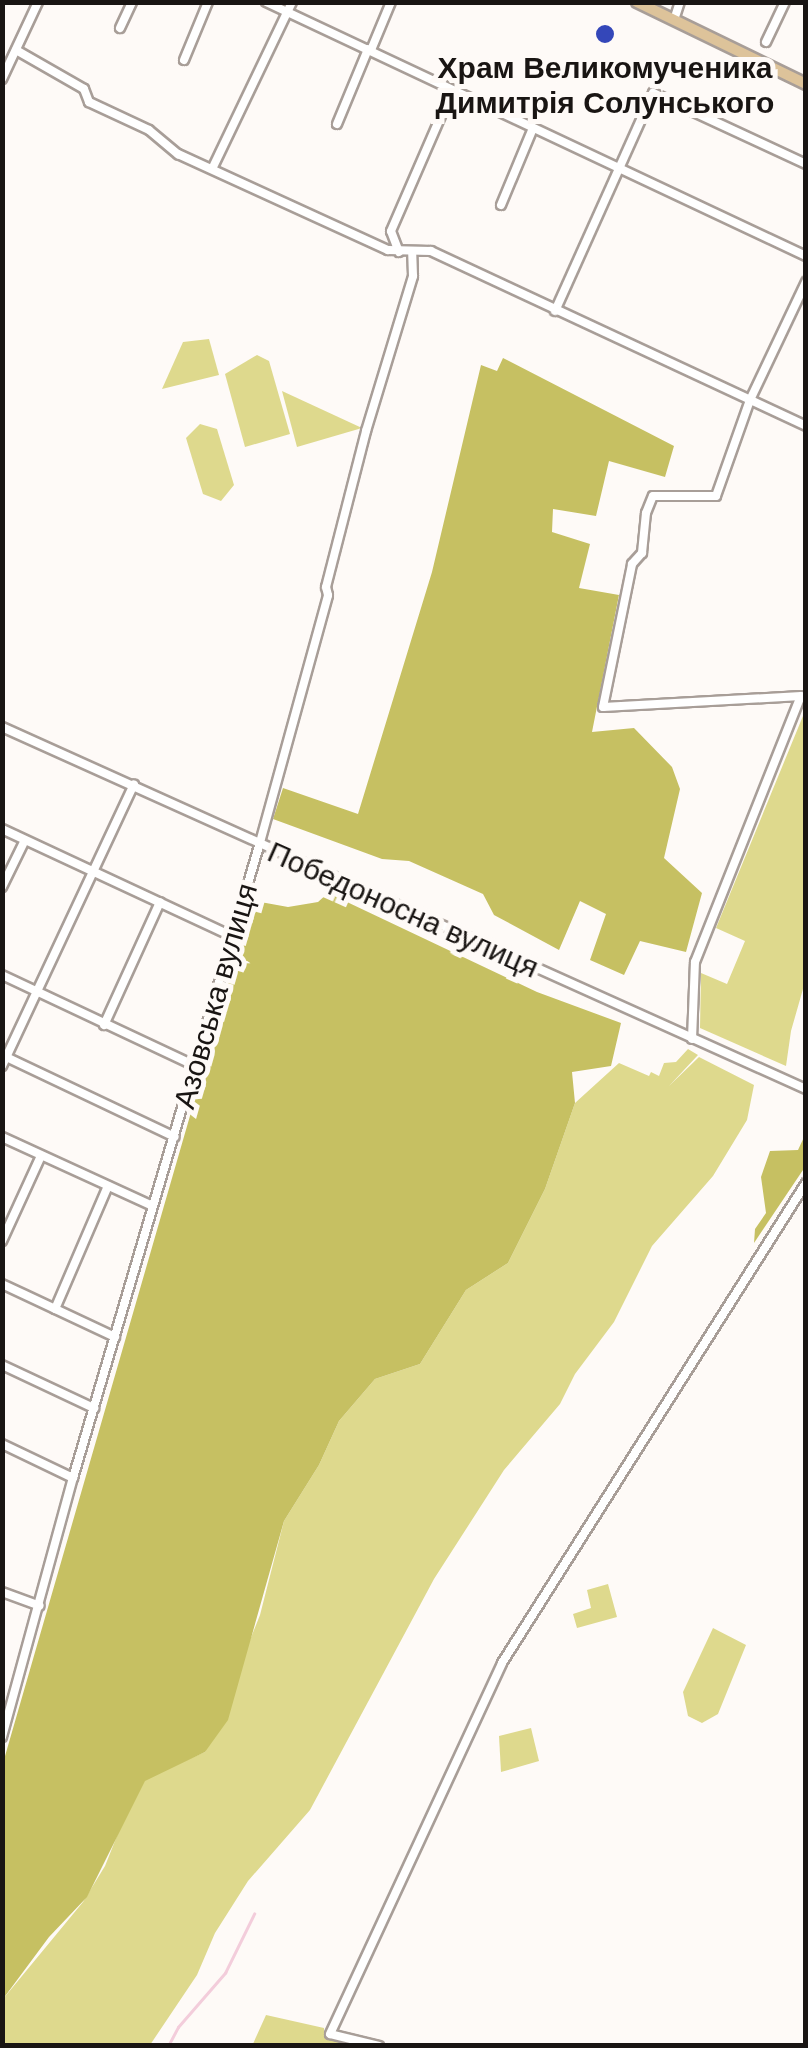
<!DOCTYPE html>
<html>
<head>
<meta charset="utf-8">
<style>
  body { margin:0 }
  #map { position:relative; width:808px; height:2048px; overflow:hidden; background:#fefaf7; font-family:Helvetica,sans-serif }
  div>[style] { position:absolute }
  .green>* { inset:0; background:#ded98d }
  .forest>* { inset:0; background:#c6c062 }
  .stream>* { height:2.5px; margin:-1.25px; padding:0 1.25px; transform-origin:1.25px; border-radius:1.25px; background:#f3cddb }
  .roads { filter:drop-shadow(2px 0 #a89e98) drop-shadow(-2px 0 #a89e98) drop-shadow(0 2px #a89e98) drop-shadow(0 -2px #a89e98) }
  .minor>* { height:8px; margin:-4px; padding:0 4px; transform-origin:4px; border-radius:4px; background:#fff }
  .major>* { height:10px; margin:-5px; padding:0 5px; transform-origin:5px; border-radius:5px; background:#ddc39a }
  .dots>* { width:28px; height:28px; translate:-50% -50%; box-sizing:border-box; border:5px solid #fefaf7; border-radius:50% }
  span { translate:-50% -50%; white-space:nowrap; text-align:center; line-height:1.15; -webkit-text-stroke:10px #fefaf7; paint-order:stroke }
  .poi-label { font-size:30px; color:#191513; font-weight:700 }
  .street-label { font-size:30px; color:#191513 }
  .frame { position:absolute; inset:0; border:5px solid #191513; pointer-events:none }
</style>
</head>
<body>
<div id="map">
  <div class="green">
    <i style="clip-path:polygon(209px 339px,219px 375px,162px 389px,183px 342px)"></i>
    <i style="clip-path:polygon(257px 355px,269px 361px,290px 434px,245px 447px,225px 374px)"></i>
    <i style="clip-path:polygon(282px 391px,362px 428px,297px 447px)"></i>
    <i style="clip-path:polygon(200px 424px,217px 429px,234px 485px,221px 501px,203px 494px,186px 438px)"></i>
    <i style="clip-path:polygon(805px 711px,805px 982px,791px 1031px,786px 1066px,700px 1028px,701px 973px,727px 984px,745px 941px,716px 928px)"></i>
    <i style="clip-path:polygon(688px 1049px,698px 1055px,669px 1086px,699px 1057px,754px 1085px,747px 1120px,713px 1176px,652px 1246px,614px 1322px,575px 1374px,560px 1404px,504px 1470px,434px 1579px,310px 1810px,248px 1881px,215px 1933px,197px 1975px,150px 2045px,3px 2046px,3px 1999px,83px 1902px,105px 1866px,139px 1781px,205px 1752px,260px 1615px,284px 1521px,319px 1465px,339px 1421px,375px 1379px,420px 1364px,466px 1290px,508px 1263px,545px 1189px,575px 1103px,619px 1063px,649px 1076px,651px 1072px,659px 1076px,664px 1063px,676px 1062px)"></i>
    <i style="clip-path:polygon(608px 1584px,617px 1617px,577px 1628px,573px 1614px,591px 1608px,587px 1590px)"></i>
    <i style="clip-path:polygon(713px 1628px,746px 1645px,718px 1714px,702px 1723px,688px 1716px,683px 1692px)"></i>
    <i style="clip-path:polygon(531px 1728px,539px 1761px,501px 1772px,499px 1736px)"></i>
    <i style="clip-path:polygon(266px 2015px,324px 2028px,324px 2035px,353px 2045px,252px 2046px)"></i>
  </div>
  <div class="forest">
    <i style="clip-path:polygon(503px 358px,674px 446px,665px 477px,609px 461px,596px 516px,553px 509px,552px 532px,590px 544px,579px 588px,619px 595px,592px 732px,634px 728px,672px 767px,680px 789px,664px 858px,702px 893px,686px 952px,640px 941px,624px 975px,590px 960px,606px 914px,580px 901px,559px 950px,494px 915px,483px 894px,409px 861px,382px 859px,273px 819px,283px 788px,358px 814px,432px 572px,481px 365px,497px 371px)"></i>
    <i style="clip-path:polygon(328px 893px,537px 992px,621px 1023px,611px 1066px,572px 1072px,575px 1103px,545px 1189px,508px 1263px,466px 1290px,420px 1364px,375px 1379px,339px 1421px,319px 1465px,284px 1521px,228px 1720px,205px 1752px,145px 1781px,87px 1897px,49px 1937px,3px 1999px,3px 1763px,246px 922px,255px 901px,288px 907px,318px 902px)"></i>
    <i style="clip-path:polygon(805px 1135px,805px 1167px,754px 1243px,755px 1229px,766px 1213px,761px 1177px,770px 1151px,798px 1150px)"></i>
  </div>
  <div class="stream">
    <i style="left:168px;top:2046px;width:21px;rotate:-62deg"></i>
    <i style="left:178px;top:2027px;width:72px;rotate:-49deg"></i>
    <i style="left:225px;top:1973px;width:66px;rotate:-63.8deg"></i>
  </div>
  <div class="roads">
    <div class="minor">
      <i style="left:266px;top:2px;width:597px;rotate:25.19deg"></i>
      <i style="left:674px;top:20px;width:19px;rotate:-72deg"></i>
      <i style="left:120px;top:28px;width:29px;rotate:-65deg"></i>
      <i style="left:766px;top:42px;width:44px;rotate:-64.6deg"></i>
      <i style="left:16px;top:50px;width:78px;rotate:29.8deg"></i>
      <i style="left:84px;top:89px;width:14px;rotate:69deg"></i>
      <i style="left:89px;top:102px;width:66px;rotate:25deg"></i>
      <i style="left:149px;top:130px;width:38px;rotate:40deg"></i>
      <i style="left:178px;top:154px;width:231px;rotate:24.6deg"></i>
      <i style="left:388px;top:250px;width:43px;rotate:1.3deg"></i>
      <i style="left:431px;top:251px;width:414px;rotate:25deg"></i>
      <i style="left:371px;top:50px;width:52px;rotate:-67.4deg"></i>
      <i style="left:184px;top:60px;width:63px;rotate:-67.5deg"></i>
      <i style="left:2px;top:79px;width:85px;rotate:-64.9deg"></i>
      <i style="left:337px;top:124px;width:81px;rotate:-67.5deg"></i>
      <i style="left:213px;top:167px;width:183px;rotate:-64.4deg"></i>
      <i style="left:501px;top:205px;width:83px;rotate:-67.4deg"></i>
      <i style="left:399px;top:252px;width:22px;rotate:-111deg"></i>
      <i style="left:391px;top:231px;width:153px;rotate:-66.5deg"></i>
      <i style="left:555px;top:311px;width:239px;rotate:-65.8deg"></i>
      <i style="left:653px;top:93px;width:169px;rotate:24.9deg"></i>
      <i style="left:2px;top:727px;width:882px;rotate:24.24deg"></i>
      <i style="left:2px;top:829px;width:256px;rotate:25deg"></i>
      <i style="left:2px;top:887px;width:52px;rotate:-63.9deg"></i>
      <i style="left:2px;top:975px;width:213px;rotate:25.2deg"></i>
      <i style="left:104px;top:1025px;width:135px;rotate:-65.5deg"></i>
      <i style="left:692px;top:1039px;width:77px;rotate:-87.8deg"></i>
      <i style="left:695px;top:962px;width:286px;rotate:-68.3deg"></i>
      <i style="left:801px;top:696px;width:198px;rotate:176.8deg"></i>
      <i style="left:603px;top:707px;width:146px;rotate:-78.5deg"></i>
      <i style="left:632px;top:564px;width:15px;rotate:-48deg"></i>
      <i style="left:642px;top:553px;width:40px;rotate:-84.3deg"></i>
      <i style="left:646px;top:513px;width:18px;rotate:-68deg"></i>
      <i style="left:653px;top:496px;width:63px"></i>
      <i style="left:716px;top:496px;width:102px;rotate:-70.5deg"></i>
      <i style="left:750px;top:400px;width:131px;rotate:-64.6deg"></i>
      <i style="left:2px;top:1055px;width:191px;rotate:25.4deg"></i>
      <i style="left:2px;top:1066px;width:311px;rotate:-64.9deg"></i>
      <i style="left:2px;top:1137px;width:166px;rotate:24.6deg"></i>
      <i style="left:2px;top:1241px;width:94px;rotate:-65.4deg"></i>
      <i style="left:2px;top:1284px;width:125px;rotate:25.1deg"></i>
      <i style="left:55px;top:1309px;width:134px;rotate:-66.7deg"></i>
      <i style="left:2px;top:1365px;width:102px;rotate:25.1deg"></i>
      <i style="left:2px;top:1444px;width:79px;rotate:25.6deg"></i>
      <i style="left:2px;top:1592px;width:40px;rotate:20.2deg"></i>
      <i style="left:2px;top:1737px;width:269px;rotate:-74.7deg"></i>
      <i style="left:73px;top:1478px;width:659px;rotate:-73.6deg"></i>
      <i style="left:259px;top:846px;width:260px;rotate:-74.6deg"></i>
      <i style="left:328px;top:595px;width:8px;rotate:-104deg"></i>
      <i style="left:326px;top:587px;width:161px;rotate:-75.6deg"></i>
      <i style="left:366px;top:431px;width:162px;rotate:-73.1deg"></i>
      <i style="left:413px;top:276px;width:23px;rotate:-92deg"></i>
      <i style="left:379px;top:2046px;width:50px;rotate:-166.2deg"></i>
      <i style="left:330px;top:2034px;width:409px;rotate:-65.1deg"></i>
      <i style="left:502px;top:1663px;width:568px;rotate:-57.65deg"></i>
    </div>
    <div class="major">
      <i style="left:637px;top:2px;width:188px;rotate:25.9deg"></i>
    </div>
  </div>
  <div class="dots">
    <i style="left:605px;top:34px;background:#3447b9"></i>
  </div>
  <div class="poi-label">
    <span style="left:605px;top:85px">Храм Великомученика<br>Димитрія Солунського</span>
  </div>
  <div class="street-label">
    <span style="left:403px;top:910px;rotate:24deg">Победоносна вулиця</span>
    <span style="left:216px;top:996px;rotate:-74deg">Азовська вулиця</span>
  </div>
  <div class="frame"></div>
</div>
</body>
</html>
